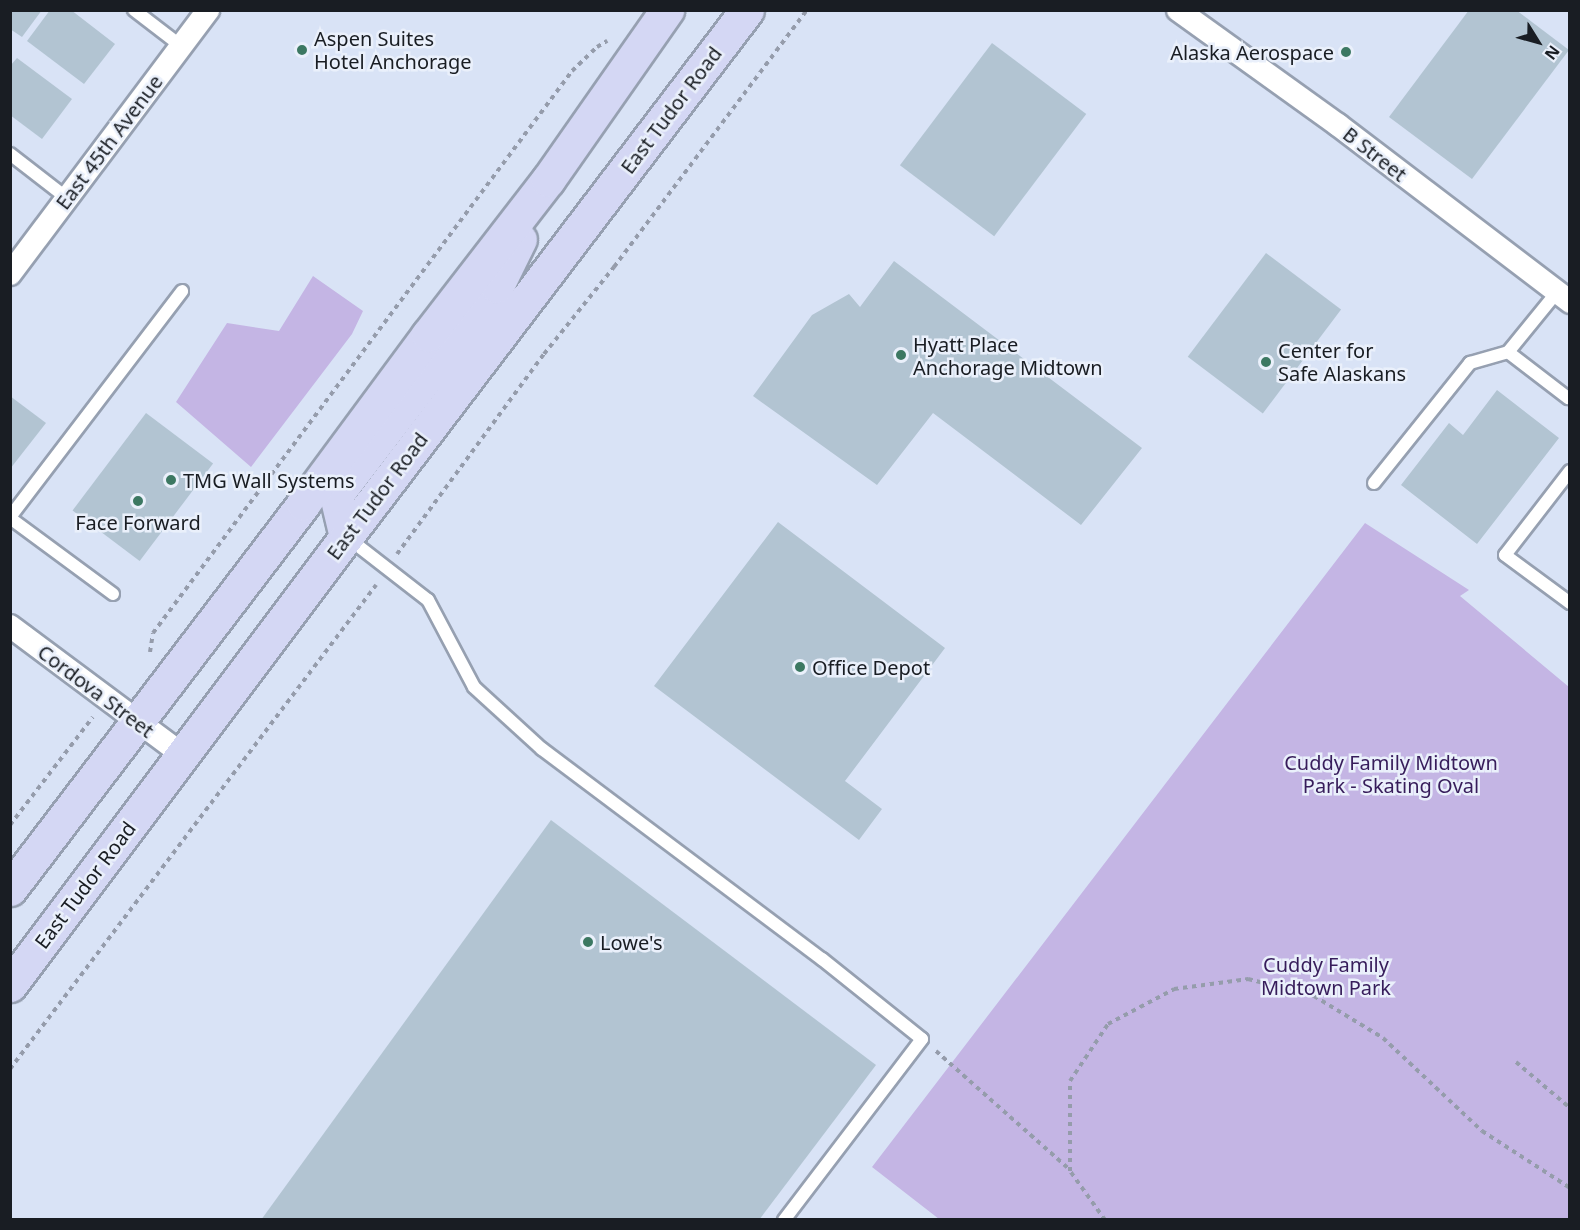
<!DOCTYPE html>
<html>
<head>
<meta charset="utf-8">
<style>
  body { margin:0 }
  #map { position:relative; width:1580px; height:1230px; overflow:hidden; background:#d9e3f6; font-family:"Noto Sans",sans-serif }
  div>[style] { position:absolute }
  .green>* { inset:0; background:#c4b5e4 }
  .building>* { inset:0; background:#b2c4d2; transform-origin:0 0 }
  .path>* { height:4px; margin-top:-2px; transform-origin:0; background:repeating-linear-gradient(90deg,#959cab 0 4.5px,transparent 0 9px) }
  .roads { filter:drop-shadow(2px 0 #96a0b1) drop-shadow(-2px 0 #96a0b1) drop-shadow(0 2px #96a0b1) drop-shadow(0 -2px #96a0b1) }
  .service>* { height:12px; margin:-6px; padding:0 6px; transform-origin:6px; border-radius:6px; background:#fff }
  .minor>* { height:22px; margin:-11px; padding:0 11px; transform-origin:11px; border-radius:11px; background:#fff }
  .primary>* { height:33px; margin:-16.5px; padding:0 16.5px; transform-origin:16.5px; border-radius:16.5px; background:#d4d7f4 }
  .dots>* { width:16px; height:16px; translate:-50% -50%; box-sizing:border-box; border:3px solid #eaf0fb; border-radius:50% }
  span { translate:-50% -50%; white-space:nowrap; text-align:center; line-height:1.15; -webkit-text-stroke:5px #eaf0fb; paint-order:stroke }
  .poi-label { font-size:20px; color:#191d23 }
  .left { translate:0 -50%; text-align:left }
  .right { translate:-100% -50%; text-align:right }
  .street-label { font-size:20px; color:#191d23 }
  .park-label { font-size:20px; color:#371d5b }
  .frame { position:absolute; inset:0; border:12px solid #191d23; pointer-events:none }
  .north { position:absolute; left:1508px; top:12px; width:60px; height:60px; -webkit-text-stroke:4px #eaf0fb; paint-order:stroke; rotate:127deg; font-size:16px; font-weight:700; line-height:24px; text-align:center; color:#191d23 }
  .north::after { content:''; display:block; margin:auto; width:21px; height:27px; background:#191d23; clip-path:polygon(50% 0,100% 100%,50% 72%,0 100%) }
</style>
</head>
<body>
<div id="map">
  <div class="green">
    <i style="clip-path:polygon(313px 276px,363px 311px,352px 334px,251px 467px,176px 402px,227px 323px,279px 331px)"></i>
    <i style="clip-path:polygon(1365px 523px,1469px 590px,1460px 596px,1569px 687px,1569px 1219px,939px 1219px,872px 1167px)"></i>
  </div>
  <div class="building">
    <i style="clip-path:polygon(10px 10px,42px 10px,22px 37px,10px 29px)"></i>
    <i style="clip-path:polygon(50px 10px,71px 10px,115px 44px,84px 84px,27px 41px)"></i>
    <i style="clip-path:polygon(1469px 10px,1516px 10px,1569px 50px,1472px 179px,1389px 117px)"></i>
    <i style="left:992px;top:43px;width:118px;height:153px;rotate:37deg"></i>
    <i style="clip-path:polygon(17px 58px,72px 99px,42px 139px,10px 115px,10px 66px)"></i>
    <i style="left:1266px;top:253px;width:94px;height:130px;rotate:37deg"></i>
    <i style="clip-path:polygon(894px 261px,1142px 448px,1081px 525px,933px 413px,877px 485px,753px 396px,812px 315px,849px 294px,860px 307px)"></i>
    <i style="clip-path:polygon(1497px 390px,1559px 438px,1477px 544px,1401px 485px,1449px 423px,1463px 435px)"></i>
    <i style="clip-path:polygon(10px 396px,46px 423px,10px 469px)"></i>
    <i style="left:146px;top:413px;width:84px;height:122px;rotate:37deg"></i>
    <i style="clip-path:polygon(778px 522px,945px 648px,845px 781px,882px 809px,859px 840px,654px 686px)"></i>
    <i style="clip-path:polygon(551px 820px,876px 1065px,759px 1220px,261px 1220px)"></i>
  </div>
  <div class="path">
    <i style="left:397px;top:554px;width:248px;rotate:-53.7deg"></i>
    <i style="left:544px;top:354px;width:112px;rotate:-51.2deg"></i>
    <i style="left:614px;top:267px;width:321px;rotate:-53.1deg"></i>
    <i style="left:150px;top:652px;width:19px;rotate:-81deg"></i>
    <i style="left:153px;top:633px;width:701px;rotate:-53.29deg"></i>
    <i style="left:572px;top:71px;width:35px;rotate:-44deg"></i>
    <i style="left:597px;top:47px;width:12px;rotate:-31deg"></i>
    <i style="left:10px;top:825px;width:136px;rotate:-52.5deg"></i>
    <i style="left:936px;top:1051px;width:179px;rotate:41.6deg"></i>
    <i style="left:1516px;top:1062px;width:71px;rotate:40.4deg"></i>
    <i style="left:10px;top:1069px;width:607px;rotate:-52.9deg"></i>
    <i style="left:1105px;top:1220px;width:60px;rotate:-125.5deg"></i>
    <i style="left:1070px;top:1171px;width:90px;rotate:-90deg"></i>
    <i style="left:1070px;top:1081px;width:69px;rotate:-56.3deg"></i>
    <i style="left:1108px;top:1024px;width:75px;rotate:-27.9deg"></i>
    <i style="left:1174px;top:989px;width:75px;rotate:-7.7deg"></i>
    <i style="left:1248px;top:979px;width:68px;rotate:14.4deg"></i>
    <i style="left:1314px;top:996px;width:81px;rotate:31.3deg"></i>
    <i style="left:1383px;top:1038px;width:136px;rotate:43.2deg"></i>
    <i style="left:1482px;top:1131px;width:105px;rotate:32.9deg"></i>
  </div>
  <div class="roads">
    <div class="service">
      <i style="left:134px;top:10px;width:59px;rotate:37.5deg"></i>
      <i style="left:10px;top:154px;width:72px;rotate:37.7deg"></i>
      <i style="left:1557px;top:292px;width:77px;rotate:129.2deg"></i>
      <i style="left:1508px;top:352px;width:76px;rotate:37.5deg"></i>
      <i style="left:1570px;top:471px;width:106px;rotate:127.7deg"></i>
      <i style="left:1505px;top:555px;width:81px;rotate:36.4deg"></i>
      <i style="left:1374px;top:483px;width:154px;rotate:-51.3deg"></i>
      <i style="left:1470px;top:363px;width:40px;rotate:-16deg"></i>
      <i style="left:10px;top:517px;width:284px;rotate:-52.7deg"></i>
      <i style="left:10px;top:518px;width:128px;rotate:36.4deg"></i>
      <i style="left:348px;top:538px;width:101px;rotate:37.8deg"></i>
      <i style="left:428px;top:600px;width:98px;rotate:62.1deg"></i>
      <i style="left:474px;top:687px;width:92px;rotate:42.4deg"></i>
      <i style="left:542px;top:749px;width:350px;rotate:36.9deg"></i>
      <i style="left:822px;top:959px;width:128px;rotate:38.7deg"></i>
      <i style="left:922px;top:1039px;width:228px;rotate:127.3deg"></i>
    </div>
    <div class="minor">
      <i style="left:1178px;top:10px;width:197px;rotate:35.7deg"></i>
      <i style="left:1338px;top:125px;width:292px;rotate:37.3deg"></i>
      <i style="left:10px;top:274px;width:330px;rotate:-53.1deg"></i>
      <i style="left:10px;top:626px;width:216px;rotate:36.7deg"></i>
    </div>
    <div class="primary">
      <i style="left:346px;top:537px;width:43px;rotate:-103.4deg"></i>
      <i style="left:336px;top:495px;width:264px;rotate:-52.4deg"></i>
      <i style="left:497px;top:286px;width:52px;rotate:-63.9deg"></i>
      <i style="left:10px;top:889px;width:484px;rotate:-52.7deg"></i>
      <i style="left:303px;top:504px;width:210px;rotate:-53.5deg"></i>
      <i style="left:428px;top:335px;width:196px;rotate:-52.3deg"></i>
      <i style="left:548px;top:180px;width:208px;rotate:-55deg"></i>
      <i style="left:10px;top:985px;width:560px;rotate:-53.13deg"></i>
      <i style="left:346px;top:537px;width:662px;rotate:-52.73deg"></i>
    </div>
  </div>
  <div class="dots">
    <i style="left:302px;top:50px;background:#3c7862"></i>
    <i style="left:1346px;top:52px;background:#3c7862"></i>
    <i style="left:901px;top:355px;background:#3c7862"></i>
    <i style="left:1266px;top:362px;background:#3c7862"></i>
    <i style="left:171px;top:480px;background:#3c7862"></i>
    <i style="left:138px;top:501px;background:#3c7862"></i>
    <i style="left:800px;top:667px;background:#3c7862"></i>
    <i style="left:588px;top:942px;background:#3c7862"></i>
  </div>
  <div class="poi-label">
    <span class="left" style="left:314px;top:50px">Aspen Suites<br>Hotel Anchorage</span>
    <span class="right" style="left:1334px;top:52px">Alaska Aerospace</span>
    <span class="left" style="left:913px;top:356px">Hyatt Place<br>Anchorage Midtown</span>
    <span class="left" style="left:1278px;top:362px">Center for<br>Safe Alaskans</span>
    <span class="left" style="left:183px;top:480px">TMG Wall Systems</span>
    <span style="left:138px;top:522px">Face Forward</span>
    <span class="left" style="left:812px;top:667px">Office Depot</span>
    <span class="left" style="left:600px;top:942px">Lowe's</span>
  </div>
  <div class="street-label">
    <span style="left:671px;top:110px;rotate:-53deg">East Tudor Road</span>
    <span style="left:109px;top:142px;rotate:-53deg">East 45th Avenue</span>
    <span style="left:1375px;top:154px;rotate:38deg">B Street</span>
    <span style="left:377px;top:496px;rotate:-53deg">East Tudor Road</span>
    <span style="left:96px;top:691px;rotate:37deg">Cordova Street</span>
    <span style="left:85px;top:885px;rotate:-53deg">East Tudor Road</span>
  </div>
  <div class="park-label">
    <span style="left:1391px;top:774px">Cuddy Family Midtown<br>Park - Skating Oval</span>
    <span style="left:1326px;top:976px">Cuddy Family<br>Midtown Park</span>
  </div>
  <div class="frame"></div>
  <div class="north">N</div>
</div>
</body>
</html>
